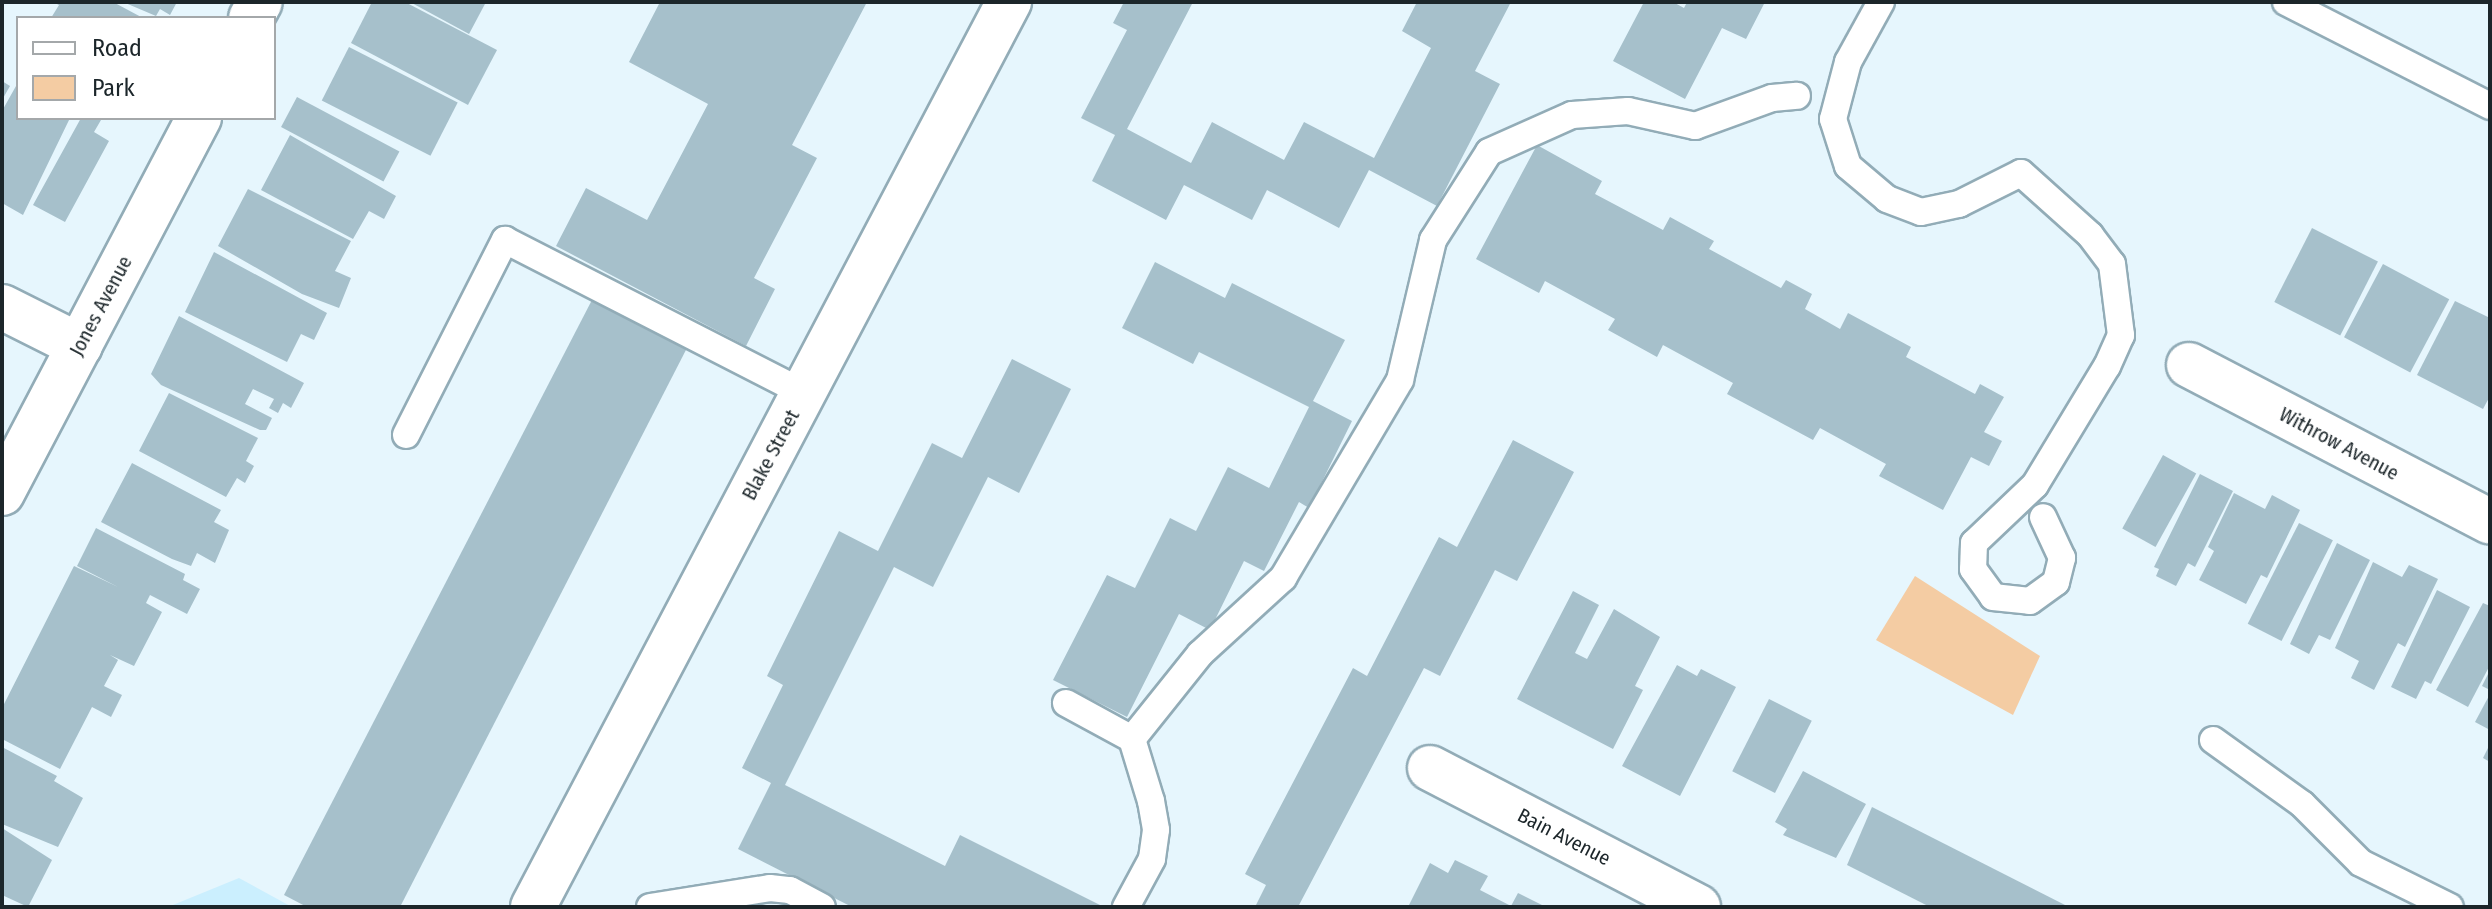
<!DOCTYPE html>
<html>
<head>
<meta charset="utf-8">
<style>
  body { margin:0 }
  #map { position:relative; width:2492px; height:909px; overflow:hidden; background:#e6f6fd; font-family:"Fira Sans Condensed",sans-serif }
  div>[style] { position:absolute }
  .built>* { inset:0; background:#cbeffe }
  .green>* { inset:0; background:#f4cca3 }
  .building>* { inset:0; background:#a6c0cb; transform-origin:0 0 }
  .roads { filter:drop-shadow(2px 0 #92acb7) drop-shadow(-2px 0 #92acb7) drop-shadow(0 2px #92acb7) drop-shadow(0 -2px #92acb7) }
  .lane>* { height:26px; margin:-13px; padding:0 13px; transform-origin:13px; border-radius:13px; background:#fff }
  .street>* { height:44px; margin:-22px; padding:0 22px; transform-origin:22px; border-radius:22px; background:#fff }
  .secondary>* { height:44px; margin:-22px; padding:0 22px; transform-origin:22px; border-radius:22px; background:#fff }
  span { translate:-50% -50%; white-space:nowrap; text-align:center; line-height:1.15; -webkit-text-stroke:6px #fff; paint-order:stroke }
  .street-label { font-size:20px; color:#1c262a }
  .frame { position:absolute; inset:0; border:4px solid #1c262a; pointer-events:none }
  .legend { position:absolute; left:16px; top:16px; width:260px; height:104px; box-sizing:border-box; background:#fff; border:2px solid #a4a8aa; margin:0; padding:10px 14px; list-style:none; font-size:24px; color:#1c262a }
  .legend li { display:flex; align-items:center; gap:16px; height:40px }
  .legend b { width:40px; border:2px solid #a4a8aa }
</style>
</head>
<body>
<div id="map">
  <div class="built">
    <i style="clip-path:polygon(239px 878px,292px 907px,168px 907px)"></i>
  </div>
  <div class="green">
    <i style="clip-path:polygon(1915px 576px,2040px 656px,2013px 715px,1876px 640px)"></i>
  </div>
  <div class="building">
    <i style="clip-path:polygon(53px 2px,113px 2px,143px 18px,51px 18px,59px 5px)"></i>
    <i style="clip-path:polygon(123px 2px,177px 2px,170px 15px,160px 9px,156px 16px)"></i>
    <i style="clip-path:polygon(372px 2px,405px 2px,497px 50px,468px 105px,351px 43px)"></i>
    <i style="clip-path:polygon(410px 2px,486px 2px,469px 34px)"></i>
    <i style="clip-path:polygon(660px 2px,867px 2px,792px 145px,817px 158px,754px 278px,775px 289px,746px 346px,556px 246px,586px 188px,647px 220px,708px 104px,629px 62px)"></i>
    <i style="clip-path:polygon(1124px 2px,1193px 2px,1127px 129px,1191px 163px,1212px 122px,1284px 160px,1304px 122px,1374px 158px,1431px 48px,1402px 31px,1417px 2px,1511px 2px,1475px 71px,1500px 84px,1437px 206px,1369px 170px,1339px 228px,1267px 190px,1252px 220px,1184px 185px,1166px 220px,1092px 181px,1115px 135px,1081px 118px,1127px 30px,1113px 23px)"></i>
    <i style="clip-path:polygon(1644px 2px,1673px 2px,1684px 8px,1687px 2px,1765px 2px,1746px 39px,1722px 28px,1685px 99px,1613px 61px)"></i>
    <i style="left:349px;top:47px;width:122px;height:60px;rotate:27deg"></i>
    <i style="clip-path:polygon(2px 81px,10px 86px,2px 100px)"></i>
    <i style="clip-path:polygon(16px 86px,18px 118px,70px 118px,23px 215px,2px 203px,2px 111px)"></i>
    <i style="left:297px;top:97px;width:116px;height:34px;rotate:28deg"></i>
    <i style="clip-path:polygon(81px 118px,101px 120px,94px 132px,109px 141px,65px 222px,33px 205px)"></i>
    <i style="clip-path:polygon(290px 135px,396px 196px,384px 219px,369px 211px,353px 239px,261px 190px)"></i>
    <i style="clip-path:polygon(1537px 145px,1602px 181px,1595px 194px,1663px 230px,1670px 217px,1714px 241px,1709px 249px,1781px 288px,1786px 280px,1812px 294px,1805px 309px,1840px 329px,1848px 313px,1911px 347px,1906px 357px,1975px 394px,1980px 384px,2004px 397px,1984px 432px,2002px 441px,1989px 466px,1971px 457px,1943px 510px,1879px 476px,1886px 464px,1820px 428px,1813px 440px,1727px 394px,1733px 383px,1663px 345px,1657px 357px,1608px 330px,1615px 319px,1545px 281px,1539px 293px,1476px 259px)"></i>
    <i style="clip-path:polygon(248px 189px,351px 241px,335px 271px,351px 278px,339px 308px,302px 294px,218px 246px)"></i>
    <i style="left:2312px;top:228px;width:74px;height:83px;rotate:27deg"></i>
    <i style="clip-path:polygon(214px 252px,327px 313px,314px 340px,301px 334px,287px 362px,185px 312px)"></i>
    <i style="clip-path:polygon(1155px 262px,1225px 298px,1232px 283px,1345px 340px,1313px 401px,1352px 421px,1309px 508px,1299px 502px,1264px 571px,1244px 561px,1210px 630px,1179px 614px,1127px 717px,1053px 680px,1107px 575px,1135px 588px,1170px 518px,1196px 531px,1228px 467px,1269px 488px,1309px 407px,1199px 352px,1193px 364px,1122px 328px)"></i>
    <i style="left:2383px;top:264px;width:75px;height:83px;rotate:28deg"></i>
    <i style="clip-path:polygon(593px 298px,688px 346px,400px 907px,307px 907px,284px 895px)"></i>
    <i style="clip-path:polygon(2455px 301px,2490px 318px,2490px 396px,2483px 409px,2417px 375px)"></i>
    <i style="clip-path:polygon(179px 316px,304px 383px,291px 408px,283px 403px,278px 413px,269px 408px,274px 399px,253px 389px,245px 404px,272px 418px,266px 430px,260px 430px,161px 385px,151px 374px)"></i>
    <i style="clip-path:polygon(1012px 359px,1071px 389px,1019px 493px,988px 477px,933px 587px,894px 567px,785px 785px,945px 866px,960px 835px,1104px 907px,852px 907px,738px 849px,771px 783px,742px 768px,783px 685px,767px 676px,839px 531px,878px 551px,932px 443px,962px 458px)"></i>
    <i style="clip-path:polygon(169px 393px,258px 438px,246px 461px,254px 466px,245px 483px,237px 478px,226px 497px,139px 451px)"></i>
    <i style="clip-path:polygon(1513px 440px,1574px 472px,1517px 581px,1495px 570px,1440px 676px,1424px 668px,1298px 907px,1255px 907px,1266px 885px,1245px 874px,1353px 668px,1367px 676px,1439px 537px,1457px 547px)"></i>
    <i style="left:2163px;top:455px;width:38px;height:84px;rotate:29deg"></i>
    <i style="clip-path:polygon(132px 463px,221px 510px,214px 522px,229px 530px,215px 563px,197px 553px,191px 566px,172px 559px,101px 522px)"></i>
    <i style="clip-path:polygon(2200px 474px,2233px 491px,2195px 567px,2188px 563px,2176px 586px,2156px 576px,2159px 569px,2154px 567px)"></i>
    <i style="clip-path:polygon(2234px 493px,2265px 509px,2272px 495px,2300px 510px,2267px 578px,2261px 575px,2246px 604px,2199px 580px,2214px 551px,2208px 547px)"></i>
    <i style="left:2299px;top:523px;width:38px;height:113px;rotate:27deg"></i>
    <i style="clip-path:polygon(96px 528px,185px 574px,183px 580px,200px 589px,187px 614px,150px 595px,146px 603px,162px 612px,134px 666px,110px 655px,118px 660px,104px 686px,122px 695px,111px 717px,92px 707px,60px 769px,2px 739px,2px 708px,74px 566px,118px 587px,77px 566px)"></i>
    <i style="clip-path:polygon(2337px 543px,2370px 560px,2330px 640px,2319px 635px,2309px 654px,2290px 644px)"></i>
    <i style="clip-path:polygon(2373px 562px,2402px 577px,2409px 565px,2438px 579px,2405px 647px,2398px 643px,2374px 690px,2351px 678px,2359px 661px,2335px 648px)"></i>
    <i style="clip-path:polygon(2437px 590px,2470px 607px,2431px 684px,2425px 681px,2416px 699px,2391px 687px)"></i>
    <i style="clip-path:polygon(1573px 591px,1599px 605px,1575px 653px,1587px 659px,1614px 609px,1660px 637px,1635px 686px,1643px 690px,1613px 749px,1517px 699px)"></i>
    <i style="clip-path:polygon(2483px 603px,2490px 606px,2490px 665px,2468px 707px,2436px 690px)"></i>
    <i style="clip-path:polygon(1677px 665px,1697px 676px,1701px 669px,1736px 687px,1680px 796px,1622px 766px)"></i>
    <i style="clip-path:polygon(2490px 670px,2490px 690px,2482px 686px)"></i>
    <i style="clip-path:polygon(2490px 694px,2490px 730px,2475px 722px)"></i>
    <i style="left:1769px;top:699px;width:48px;height:81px;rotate:27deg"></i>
    <i style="clip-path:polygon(2490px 744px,2490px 762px,2483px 758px)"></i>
    <i style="clip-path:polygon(2px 747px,57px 776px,54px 781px,83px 798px,58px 847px,2px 824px)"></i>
    <i style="clip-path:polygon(1803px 771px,1866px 804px,1836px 858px,1783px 835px,1787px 829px,1775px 822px)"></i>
    <i style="clip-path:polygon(1872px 807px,2069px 907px,1930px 907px,1847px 865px)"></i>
    <i style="clip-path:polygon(2px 828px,52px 860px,28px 907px,2px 895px)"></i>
    <i style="clip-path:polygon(1455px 860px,1488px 876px,1480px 890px,1511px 906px,1518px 893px,1546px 907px,1408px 907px,1430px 863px,1448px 873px)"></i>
  </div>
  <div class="roads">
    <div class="lane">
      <i style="left:1881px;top:2px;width:68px;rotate:118.8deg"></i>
      <i style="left:1848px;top:62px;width:59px;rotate:104.7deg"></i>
      <i style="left:1833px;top:119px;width:49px;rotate:72.3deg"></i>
      <i style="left:1848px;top:166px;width:51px;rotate:40.2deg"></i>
      <i style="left:1887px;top:199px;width:36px;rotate:21deg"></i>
      <i style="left:1921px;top:212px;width:39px;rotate:-12deg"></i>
      <i style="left:1959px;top:204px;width:69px;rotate:-26.6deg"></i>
      <i style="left:2021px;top:173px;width:93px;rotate:41.9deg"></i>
      <i style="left:2090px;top:235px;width:36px;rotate:53deg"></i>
      <i style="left:2112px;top:264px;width:72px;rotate:82.8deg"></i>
      <i style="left:2121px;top:335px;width:34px;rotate:114deg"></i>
      <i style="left:2107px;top:366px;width:139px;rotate:121.2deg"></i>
      <i style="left:2035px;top:485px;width:84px;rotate:136.4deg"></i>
      <i style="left:1974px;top:543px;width:26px;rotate:92deg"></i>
      <i style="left:1973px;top:569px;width:34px;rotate:54deg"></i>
      <i style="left:1993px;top:597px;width:37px;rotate:6deg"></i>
      <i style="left:2030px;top:601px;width:32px;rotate:-36deg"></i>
      <i style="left:2056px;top:582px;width:25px;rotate:-76deg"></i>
      <i style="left:2062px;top:558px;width:45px;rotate:-114.9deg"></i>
      <i style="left:2286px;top:2px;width:229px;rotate:27deg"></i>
      <i style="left:406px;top:435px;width:219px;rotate:-63.1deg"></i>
      <i style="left:505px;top:240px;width:336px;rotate:27.1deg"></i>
      <i style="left:1066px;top:703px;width:75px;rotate:28.6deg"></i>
      <i style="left:1132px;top:739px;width:65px;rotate:73deg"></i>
      <i style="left:1151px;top:801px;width:29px;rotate:80deg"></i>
      <i style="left:1156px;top:830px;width:29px;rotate:98deg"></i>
      <i style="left:1152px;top:859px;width:55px;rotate:118.4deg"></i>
      <i style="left:1132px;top:739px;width:109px;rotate:-51.3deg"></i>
      <i style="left:1200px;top:654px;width:113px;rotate:-42.5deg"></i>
      <i style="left:1283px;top:578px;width:230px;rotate:-59.4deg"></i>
      <i style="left:1400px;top:380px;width:144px;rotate:-76.7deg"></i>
      <i style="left:1433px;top:240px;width:104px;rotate:-57.5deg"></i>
      <i style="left:1489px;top:152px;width:91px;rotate:-24deg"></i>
      <i style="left:1572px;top:115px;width:56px;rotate:-4.1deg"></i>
      <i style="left:1628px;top:111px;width:69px;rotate:12.6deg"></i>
      <i style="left:1695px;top:126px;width:82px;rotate:-20deg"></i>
      <i style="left:1772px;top:98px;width:25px;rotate:-5deg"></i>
      <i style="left:2213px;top:740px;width:110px;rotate:35.7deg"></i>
      <i style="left:2302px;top:804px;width:83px;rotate:45deg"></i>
      <i style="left:2361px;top:863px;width:99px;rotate:26.3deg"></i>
      <i style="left:650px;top:907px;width:121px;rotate:-9deg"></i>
      <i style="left:770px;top:888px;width:20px;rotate:6deg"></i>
      <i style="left:790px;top:890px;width:36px;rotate:28deg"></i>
    </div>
    <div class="street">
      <i style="left:2px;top:307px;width:87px;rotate:26.6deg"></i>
      <i style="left:2189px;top:365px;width:339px;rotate:27.5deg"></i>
      <i style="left:1430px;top:768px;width:302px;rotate:27.4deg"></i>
      <i style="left:533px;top:907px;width:1023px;rotate:-62.26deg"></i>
    </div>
    <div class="secondary">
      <i style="left:251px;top:18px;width:18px;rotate:-61deg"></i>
      <i style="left:2px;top:493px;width:424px;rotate:-62.3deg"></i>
    </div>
  </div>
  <div class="street-label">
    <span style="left:101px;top:306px;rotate:-62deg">Jones Avenue</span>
    <span style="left:2339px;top:444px;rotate:28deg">Withrow Avenue</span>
    <span style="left:771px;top:455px;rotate:-62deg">Blake Street</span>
    <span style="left:1564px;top:837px;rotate:27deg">Bain Avenue</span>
  </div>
  <div class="frame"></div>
  <ul class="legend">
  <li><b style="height:10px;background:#fff"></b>Road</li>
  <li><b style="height:22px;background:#f4cca3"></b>Park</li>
  </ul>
</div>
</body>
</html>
